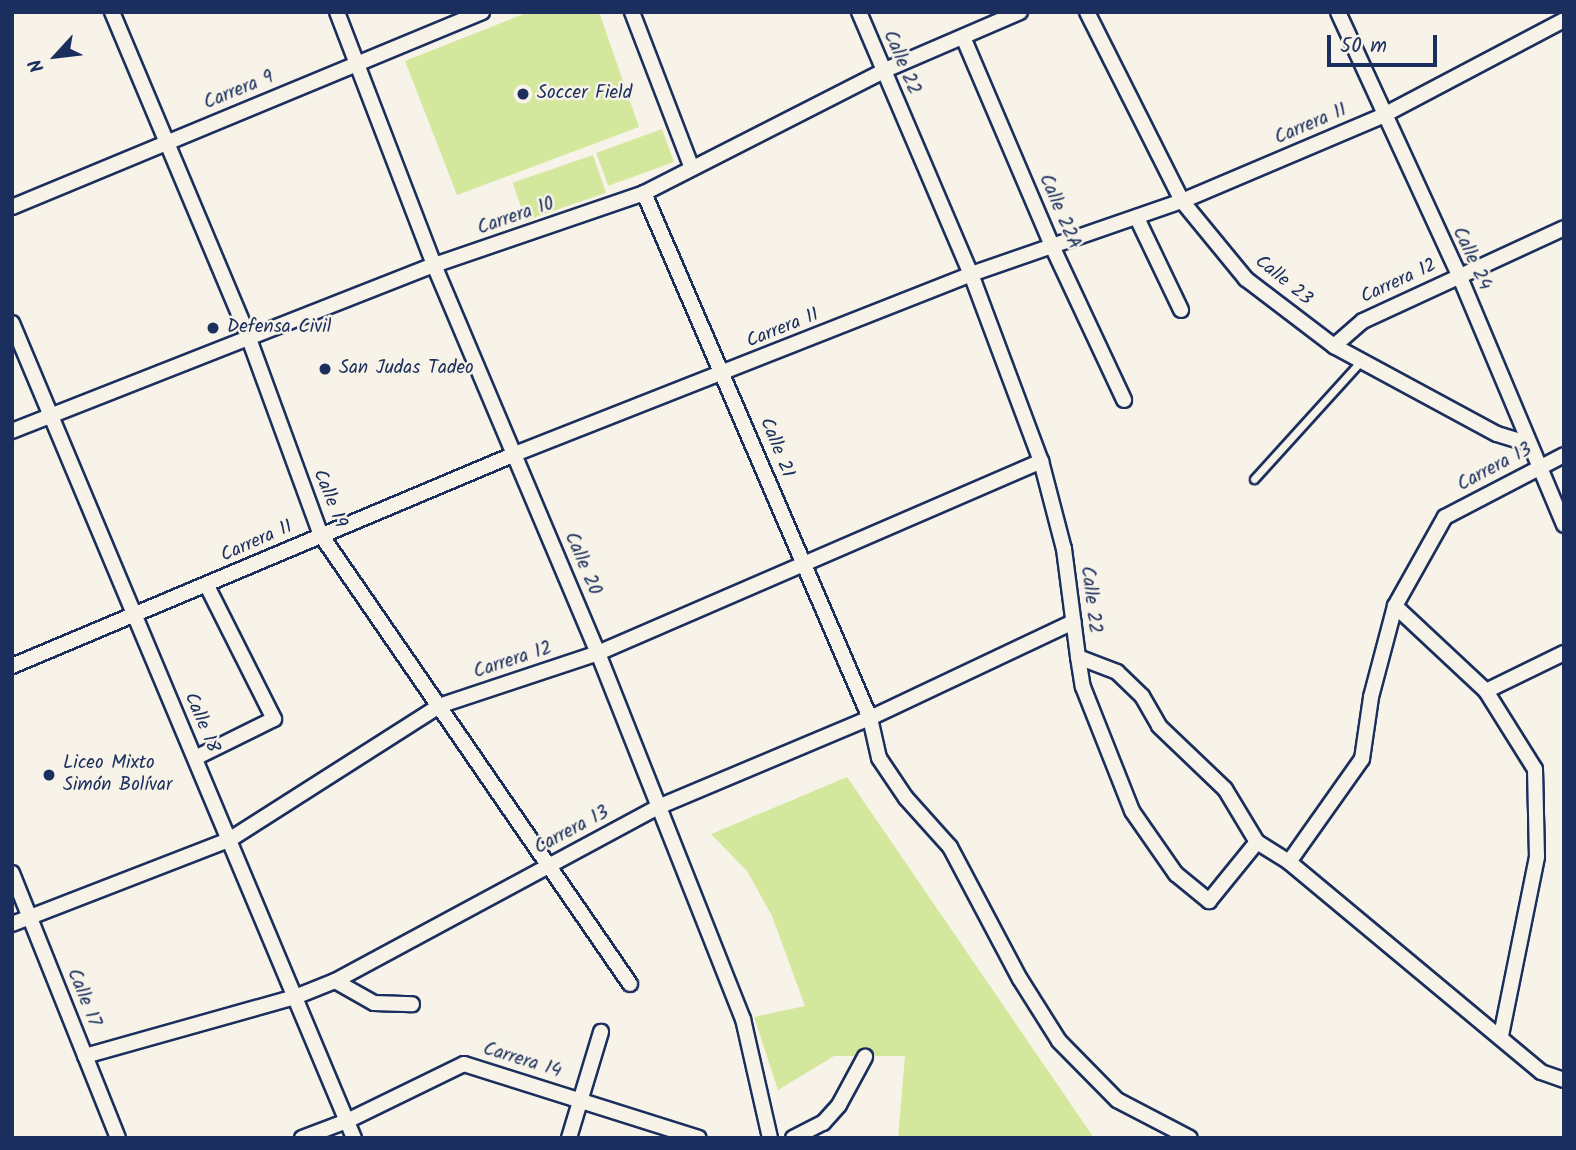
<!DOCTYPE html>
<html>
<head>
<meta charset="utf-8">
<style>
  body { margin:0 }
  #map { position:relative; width:1576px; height:1150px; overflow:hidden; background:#f7f3e8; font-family:Kalam,sans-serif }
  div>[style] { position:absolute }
  .green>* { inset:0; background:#d4e89d; transform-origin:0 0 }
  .roads { filter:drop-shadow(2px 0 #1b2f5e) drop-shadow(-2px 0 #1b2f5e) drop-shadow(0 2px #1b2f5e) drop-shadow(0 -2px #1b2f5e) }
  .service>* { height:7px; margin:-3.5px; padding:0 3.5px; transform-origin:3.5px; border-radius:3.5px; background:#f7f3e8 }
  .minor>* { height:14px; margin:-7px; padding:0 7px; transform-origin:7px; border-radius:7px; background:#f7f3e8 }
  .dots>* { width:19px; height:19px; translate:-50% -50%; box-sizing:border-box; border:4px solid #f7f3e8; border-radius:50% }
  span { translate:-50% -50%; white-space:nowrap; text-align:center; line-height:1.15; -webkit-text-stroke:5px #f7f3e8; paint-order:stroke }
  .street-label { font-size:19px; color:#1b2f5e }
  .poi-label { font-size:19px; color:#1b2f5e }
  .left { translate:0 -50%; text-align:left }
  .frame { position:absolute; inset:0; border:14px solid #1b2f5e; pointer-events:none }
  .north { position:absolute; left:21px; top:21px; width:70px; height:70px; -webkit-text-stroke:5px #f7f3e8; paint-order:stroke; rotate:243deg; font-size:19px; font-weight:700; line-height:28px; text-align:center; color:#1b2f5e }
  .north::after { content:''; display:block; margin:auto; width:24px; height:32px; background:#1b2f5e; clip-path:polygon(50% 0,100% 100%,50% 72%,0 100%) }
  .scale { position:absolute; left:1327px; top:35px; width:110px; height:32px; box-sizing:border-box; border:4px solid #1b2f5e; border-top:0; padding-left:9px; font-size:21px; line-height:24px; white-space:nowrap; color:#1b2f5e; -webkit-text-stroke:5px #f7f3e8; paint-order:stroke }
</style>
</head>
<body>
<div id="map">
  <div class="green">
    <i style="clip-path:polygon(529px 12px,599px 12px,639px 127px,457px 195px,405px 61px)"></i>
    <i style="left:662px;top:129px;width:35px;height:70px;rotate:70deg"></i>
    <i style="left:593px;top:155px;width:40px;height:85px;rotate:71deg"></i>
    <i style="clip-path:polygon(847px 777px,1094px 1138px,898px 1138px,905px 1056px,834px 1056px,778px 1090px,754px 1017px,805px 1006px,772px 916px,747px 871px,711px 834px)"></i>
  </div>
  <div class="roads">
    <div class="service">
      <i style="left:1254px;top:479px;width:159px;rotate:-47.8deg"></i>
    </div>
    <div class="minor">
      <i style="left:112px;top:12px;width:351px;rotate:67.2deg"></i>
      <i style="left:248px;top:336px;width:212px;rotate:69.9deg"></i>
      <i style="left:321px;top:535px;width:545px;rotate:55.46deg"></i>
      <i style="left:337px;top:12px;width:271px;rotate:69deg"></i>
      <i style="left:434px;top:265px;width:421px;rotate:67.1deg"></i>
      <i style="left:598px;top:653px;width:394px;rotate:68.4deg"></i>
      <i style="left:743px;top:1019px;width:122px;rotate:77.2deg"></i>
      <i style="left:632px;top:12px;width:167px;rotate:69deg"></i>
      <i style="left:859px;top:12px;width:285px;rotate:66.9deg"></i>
      <i style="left:971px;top:274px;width:200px;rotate:69.5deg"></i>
      <i style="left:1041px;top:461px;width:91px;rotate:75.4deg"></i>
      <i style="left:1064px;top:549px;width:109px;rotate:82.6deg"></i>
      <i style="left:1078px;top:657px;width:42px;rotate:21deg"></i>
      <i style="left:1117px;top:672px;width:35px;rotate:44deg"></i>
      <i style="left:1142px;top:696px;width:34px;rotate:60deg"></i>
      <i style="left:1159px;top:726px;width:91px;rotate:43.7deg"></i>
      <i style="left:1225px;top:789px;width:62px;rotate:58.9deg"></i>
      <i style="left:1257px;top:842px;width:38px;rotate:32deg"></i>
      <i style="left:1289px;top:862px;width:328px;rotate:39.8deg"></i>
      <i style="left:1541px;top:1072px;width:24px;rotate:19deg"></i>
      <i style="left:1087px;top:12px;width:212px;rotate:63.3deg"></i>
      <i style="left:1182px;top:201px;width:101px;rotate:50.6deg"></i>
      <i style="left:1246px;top:279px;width:111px;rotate:37.3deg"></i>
      <i style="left:1334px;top:346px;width:185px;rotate:28.4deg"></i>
      <i style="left:1497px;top:434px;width:34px;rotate:17deg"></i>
      <i style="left:1338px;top:12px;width:289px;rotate:65.3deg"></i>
      <i style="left:1459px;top:275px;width:271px;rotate:67.2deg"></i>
      <i style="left:963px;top:37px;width:227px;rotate:66.9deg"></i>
      <i style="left:1052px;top:246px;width:170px;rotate:64.9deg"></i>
      <i style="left:644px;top:193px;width:572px;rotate:66.71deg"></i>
      <i style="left:870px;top:718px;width:41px;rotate:77.3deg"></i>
      <i style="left:879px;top:758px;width:48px;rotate:56deg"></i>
      <i style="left:906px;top:798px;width:66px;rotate:48.1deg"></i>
      <i style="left:950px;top:847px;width:149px;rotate:62.1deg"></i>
      <i style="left:1020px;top:979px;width:73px;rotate:57.8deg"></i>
      <i style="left:1059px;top:1041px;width:83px;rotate:45.5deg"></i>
      <i style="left:1117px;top:1100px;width:82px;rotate:27.5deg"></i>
      <i style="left:12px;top:207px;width:509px;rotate:-22.53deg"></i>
      <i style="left:1137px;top:218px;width:102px;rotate:64.4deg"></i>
      <i style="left:12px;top:323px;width:884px;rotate:67.24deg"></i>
      <i style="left:1334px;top:346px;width:38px;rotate:-41deg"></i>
      <i style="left:1363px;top:321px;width:221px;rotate:-24.8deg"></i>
      <i style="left:12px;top:431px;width:453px;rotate:-21.5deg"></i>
      <i style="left:434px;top:265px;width:222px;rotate:-18.9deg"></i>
      <i style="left:644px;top:193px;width:268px;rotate:-27deg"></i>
      <i style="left:883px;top:71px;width:149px;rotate:-23.3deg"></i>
      <i style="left:1395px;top:606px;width:125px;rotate:43deg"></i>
      <i style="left:1486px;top:691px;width:92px;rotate:57.9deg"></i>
      <i style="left:1535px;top:769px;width:88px;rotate:88.7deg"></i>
      <i style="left:1537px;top:857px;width:183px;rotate:101.4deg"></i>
      <i style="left:1078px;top:657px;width:30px;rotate:81deg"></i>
      <i style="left:1083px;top:687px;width:133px;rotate:68.4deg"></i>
      <i style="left:1132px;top:811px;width:77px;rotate:55.1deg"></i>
      <i style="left:1176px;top:874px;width:43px;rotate:39.3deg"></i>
      <i style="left:1209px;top:901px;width:76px;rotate:-50.9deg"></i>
      <i style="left:12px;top:666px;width:546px;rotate:-22.85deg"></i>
      <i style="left:515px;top:454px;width:490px;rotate:-21.5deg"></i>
      <i style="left:971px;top:274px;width:223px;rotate:-19.1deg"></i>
      <i style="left:1182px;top:201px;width:217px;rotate:-23deg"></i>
      <i style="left:1382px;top:116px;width:206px;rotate:-27.8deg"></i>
      <i style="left:1486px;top:691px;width:87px;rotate:-26deg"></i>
      <i style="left:195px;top:758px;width:88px;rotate:-26.3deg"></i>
      <i style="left:274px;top:719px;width:149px;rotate:-116.7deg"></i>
      <i style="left:1289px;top:862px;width:126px;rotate:-54.7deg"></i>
      <i style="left:1362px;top:759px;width:63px;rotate:-81.7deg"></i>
      <i style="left:1371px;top:697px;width:94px;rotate:-75.2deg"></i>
      <i style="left:1395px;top:606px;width:102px;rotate:-60.7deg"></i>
      <i style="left:1445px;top:517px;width:134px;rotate:-27.5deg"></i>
      <i style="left:12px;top:873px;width:285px;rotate:68.2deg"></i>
      <i style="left:12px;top:924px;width:233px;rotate:-21.2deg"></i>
      <i style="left:229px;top:840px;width:249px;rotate:-32.5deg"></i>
      <i style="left:439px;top:706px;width:168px;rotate:-18.4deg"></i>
      <i style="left:598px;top:653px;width:483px;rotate:-23.4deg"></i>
      <i style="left:335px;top:981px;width:45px;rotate:29.4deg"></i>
      <i style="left:374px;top:1003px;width:38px;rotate:2deg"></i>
      <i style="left:85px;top:1056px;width:218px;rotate:-15.7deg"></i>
      <i style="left:295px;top:997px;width:43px;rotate:-21.8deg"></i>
      <i style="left:335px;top:981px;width:367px;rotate:-28.3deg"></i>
      <i style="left:658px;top:807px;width:230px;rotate:-22.8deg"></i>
      <i style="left:870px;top:718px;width:225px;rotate:-25.3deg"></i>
      <i style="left:302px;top:1138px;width:48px;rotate:-20.7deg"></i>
      <i style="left:347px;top:1121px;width:130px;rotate:-26deg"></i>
      <i style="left:464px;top:1064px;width:246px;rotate:17.5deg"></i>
      <i style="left:569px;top:1138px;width:111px;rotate:-73.2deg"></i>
      <i style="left:793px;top:1138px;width:34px;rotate:-27deg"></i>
      <i style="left:823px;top:1123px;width:24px;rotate:-48deg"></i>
      <i style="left:839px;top:1105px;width:55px;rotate:-61.6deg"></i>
    </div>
  </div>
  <div class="dots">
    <i style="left:523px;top:94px;background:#1b2f5e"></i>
    <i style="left:213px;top:328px;background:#1b2f5e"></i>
    <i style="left:325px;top:369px;background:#1b2f5e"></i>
    <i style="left:49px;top:775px;background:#1b2f5e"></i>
  </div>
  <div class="street-label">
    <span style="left:901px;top:63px;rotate:67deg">Calle 22</span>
    <span style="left:239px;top:91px;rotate:-22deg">Carrera 9</span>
    <span style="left:1311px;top:125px;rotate:-23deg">Carrera 11</span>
    <span style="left:1059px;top:212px;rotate:67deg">Calle 22A</span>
    <span style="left:516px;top:217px;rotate:-19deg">Carrera 10</span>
    <span style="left:1471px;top:259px;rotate:65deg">Calle 24</span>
    <span style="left:1283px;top:281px;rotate:39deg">Calle 23</span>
    <span style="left:1399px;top:282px;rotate:-25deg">Carrera 12</span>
    <span style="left:783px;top:329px;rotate:-22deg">Carrera 11</span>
    <span style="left:776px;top:448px;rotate:68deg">Calle 21</span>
    <span style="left:1495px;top:468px;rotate:-28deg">Carrera 13</span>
    <span style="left:329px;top:499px;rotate:68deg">Calle 19</span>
    <span style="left:257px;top:542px;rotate:-24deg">Carrera 11</span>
    <span style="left:582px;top:564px;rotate:67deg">Calle 20</span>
    <span style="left:1090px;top:600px;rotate:83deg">Calle 22</span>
    <span style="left:513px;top:661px;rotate:-18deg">Carrera 12</span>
    <span style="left:201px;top:723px;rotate:67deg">Calle 18</span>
    <span style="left:572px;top:831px;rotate:-28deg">Carrera 13</span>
    <span style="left:83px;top:998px;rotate:68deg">Calle 17</span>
    <span style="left:522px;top:1061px;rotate:17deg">Carrera 14</span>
  </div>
  <div class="poi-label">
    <span class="left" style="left:537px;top:94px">Soccer Field</span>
    <span class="left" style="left:227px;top:328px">Defensa Civil</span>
    <span class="left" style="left:339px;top:369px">San Judas Tadeo</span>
    <span class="left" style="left:63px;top:775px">Liceo Mixto<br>Simón Bolívar</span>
  </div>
  <div class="frame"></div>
  <div class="north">N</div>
  <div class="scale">50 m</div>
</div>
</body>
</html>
